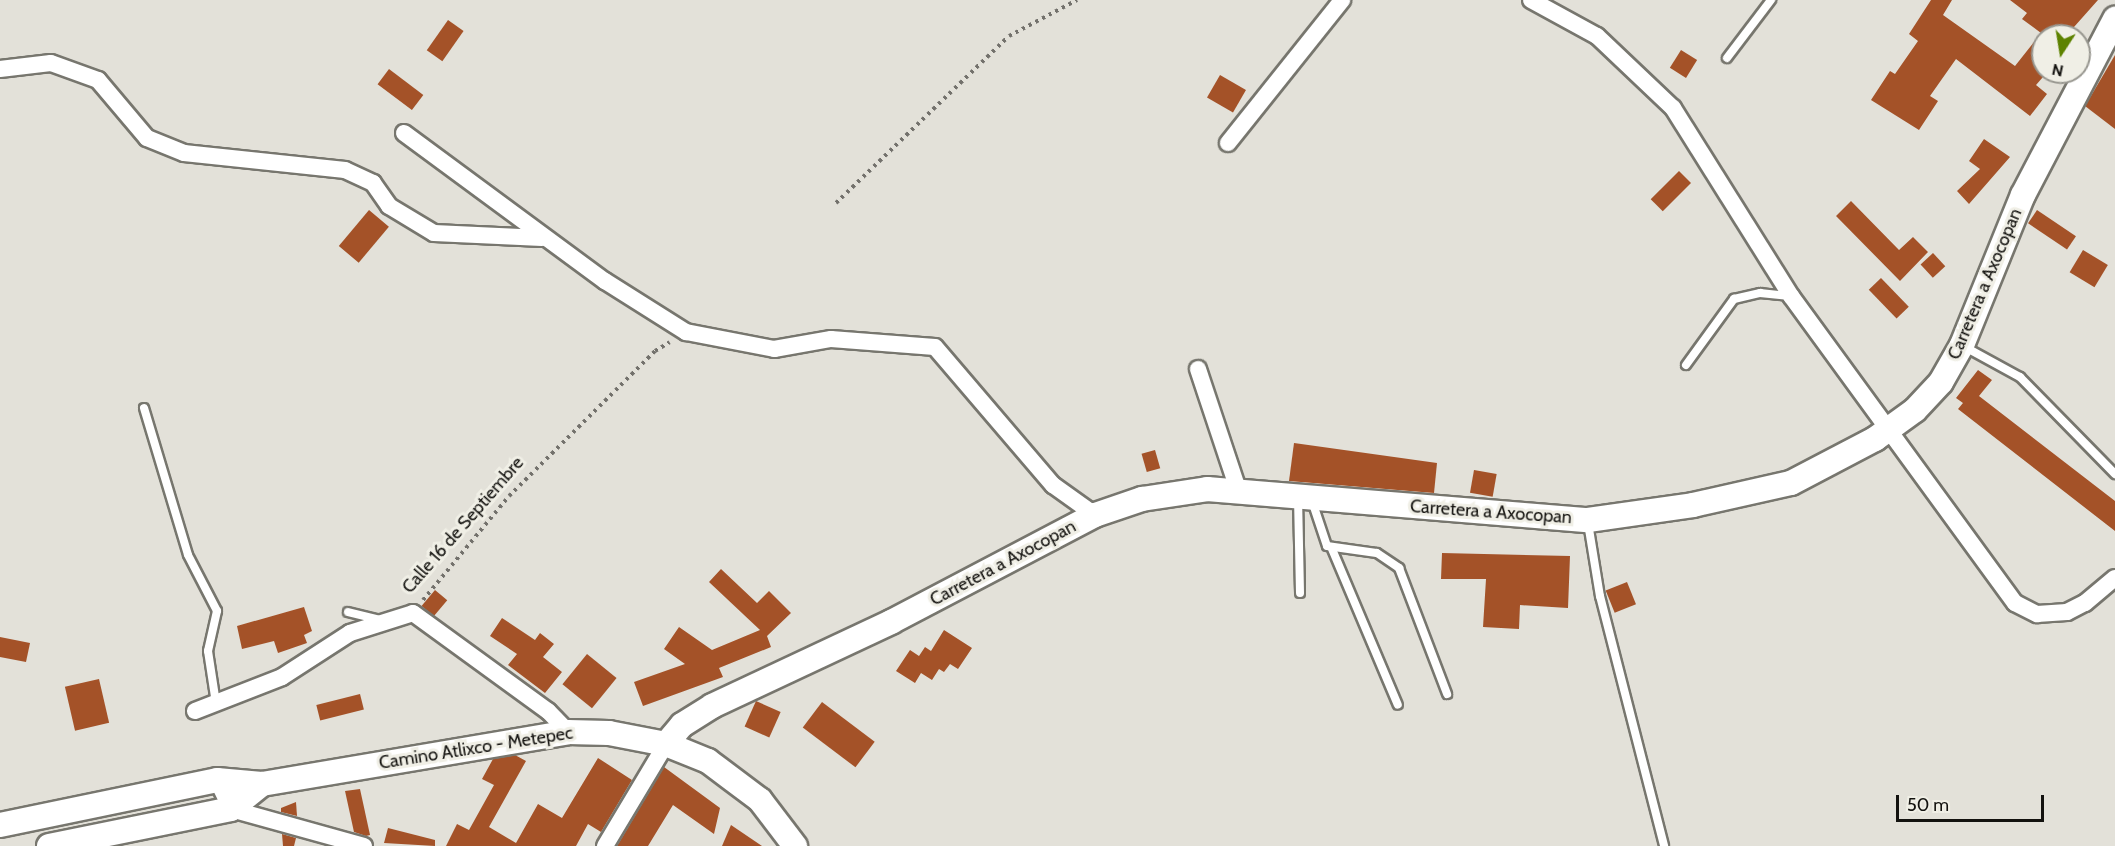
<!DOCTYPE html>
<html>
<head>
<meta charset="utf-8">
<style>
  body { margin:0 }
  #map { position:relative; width:2115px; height:846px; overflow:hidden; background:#e3e1d9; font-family:Cabin,sans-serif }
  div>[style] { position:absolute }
  .building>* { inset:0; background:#a45228; transform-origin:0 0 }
  .path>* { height:4px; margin-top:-2px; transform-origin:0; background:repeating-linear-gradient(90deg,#73716c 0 3px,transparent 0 7.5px) }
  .roads { filter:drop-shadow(2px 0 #77766e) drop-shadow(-2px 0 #77766e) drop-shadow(0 2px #77766e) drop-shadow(0 -2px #77766e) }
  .lane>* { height:8px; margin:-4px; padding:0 4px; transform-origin:4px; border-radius:4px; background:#fff }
  .street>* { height:16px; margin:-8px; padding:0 8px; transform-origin:8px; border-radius:8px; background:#fff }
  .secondary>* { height:24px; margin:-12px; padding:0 12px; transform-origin:12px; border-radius:12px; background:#fff }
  span { translate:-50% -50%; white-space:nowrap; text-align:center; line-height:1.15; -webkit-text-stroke:6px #f0efe6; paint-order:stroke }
  .street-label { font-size:18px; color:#13120f }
  .north { position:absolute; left:2031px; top:24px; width:60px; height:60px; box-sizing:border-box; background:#f0efe6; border:2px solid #989790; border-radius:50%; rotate:192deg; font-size:16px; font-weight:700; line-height:24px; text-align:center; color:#13120f }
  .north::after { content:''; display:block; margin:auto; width:21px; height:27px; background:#5d8200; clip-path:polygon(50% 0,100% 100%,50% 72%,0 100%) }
  .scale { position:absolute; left:1896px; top:795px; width:148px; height:27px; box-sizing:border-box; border:3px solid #13120f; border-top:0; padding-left:8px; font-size:18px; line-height:21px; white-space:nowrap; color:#13120f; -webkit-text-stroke:4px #f0efe6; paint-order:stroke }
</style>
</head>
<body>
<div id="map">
  <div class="building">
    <i style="clip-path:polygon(1931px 0,1952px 0,1943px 15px,2015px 66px,2041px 33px,2022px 19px,2027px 13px,2010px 0,2098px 0,2066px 36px,2043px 35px,2043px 77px,2036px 85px,2047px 94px,2030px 116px,1956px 59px,1930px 96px,1938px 101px,1919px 130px,1871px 100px,1890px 71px,1895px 74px,1918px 41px,1909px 34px)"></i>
    <i style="left:448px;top:20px;width:19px;height:37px;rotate:35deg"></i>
    <i style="left:1681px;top:50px;width:19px;height:21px;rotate:32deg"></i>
    <i style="clip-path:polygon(2115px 55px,2115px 129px,2085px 106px)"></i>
    <i style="left:389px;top:69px;width:43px;height:19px;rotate:37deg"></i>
    <i style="left:1220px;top:75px;width:30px;height:26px;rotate:30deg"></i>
    <i style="clip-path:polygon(1984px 139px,2010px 157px,1969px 204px,1957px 191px,1980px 169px,1969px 161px)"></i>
    <i style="left:1679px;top:171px;width:17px;height:40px;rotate:45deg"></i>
    <i style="clip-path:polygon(1851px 201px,1899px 250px,1913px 237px,1928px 252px,1900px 281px,1836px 216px)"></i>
    <i style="left:369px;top:210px;width:26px;height:47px;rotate:40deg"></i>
    <i style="left:2037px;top:210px;width:47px;height:16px;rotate:34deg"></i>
    <i style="left:2083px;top:250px;width:29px;height:26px;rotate:31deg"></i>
    <i style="left:1933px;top:253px;width:18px;height:17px;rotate:47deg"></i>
    <i style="left:1881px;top:278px;width:40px;height:17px;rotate:46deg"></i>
    <i style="clip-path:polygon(1978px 370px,1992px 380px,1979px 396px,2115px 501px,2115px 531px,1958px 409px,1963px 403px,1956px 398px)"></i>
    <i style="clip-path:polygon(1294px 443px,1437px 463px,1434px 493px,1289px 481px)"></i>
    <i style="left:1155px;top:450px;width:19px;height:14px;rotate:74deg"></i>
    <i style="left:1474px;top:470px;width:23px;height:23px;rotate:10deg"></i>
    <i style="clip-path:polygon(1442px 553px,1570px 556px,1568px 608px,1520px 605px,1519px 629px,1483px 627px,1486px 579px,1441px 579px)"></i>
    <i style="clip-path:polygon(721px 569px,757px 603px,769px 591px,791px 613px,767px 636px,771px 647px,719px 668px,723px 677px,643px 706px,634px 682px,685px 664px,664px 649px,679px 627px,712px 650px,760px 630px,709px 582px)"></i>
    <i style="left:1627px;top:582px;width:24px;height:23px;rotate:68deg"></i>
    <i style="left:435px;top:590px;width:16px;height:21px;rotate:40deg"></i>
    <i style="clip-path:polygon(304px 607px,312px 631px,304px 635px,307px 643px,278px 653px,274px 641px,242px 649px,237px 626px)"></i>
    <i style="clip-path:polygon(502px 618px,535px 640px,540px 633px,554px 644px,543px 657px,562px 672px,545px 693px,508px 665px,517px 654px,490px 636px)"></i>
    <i style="clip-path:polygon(944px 630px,972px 648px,958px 669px,950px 664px,944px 672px,939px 669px,932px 680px,921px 673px,915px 683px,896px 671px,910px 650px,919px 656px,925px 647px,931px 651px)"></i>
    <i style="clip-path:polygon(0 637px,30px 643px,26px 662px,0 657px)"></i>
    <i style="left:587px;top:654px;width:38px;height:39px;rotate:39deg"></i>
    <i style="left:99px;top:679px;width:45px;height:35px;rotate:77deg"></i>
    <i style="left:360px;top:694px;width:16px;height:45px;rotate:76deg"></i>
    <i style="left:756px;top:701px;width:27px;height:28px;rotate:24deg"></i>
    <i style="left:822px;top:702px;width:66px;height:32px;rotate:37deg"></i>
    <i style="clip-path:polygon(515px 755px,526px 761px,489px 827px,516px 843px,538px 804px,562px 818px,598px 758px,632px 780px,601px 832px,588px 824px,576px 846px,446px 846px,457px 824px,469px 830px,494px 785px,482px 779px,493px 759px)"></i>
    <i style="clip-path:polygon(664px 767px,720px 808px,714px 834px,673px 805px,648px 846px,617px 846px)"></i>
    <i style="clip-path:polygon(360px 789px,370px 835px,366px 836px,354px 832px,345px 791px)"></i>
    <i style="clip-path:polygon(296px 802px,297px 816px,281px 812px,281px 808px)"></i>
    <i style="clip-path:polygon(731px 825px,762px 846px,722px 846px)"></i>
    <i style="clip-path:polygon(388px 828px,435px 840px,435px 846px,384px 843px)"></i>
    <i style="clip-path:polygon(282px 834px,296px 838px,294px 846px,283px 846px)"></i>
  </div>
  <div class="path">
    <i style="left:836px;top:203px;width:240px;rotate:-44deg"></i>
    <i style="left:1009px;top:36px;width:77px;rotate:-27.9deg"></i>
    <i style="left:423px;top:600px;width:135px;rotate:-50.4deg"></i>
    <i style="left:509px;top:496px;width:206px;rotate:-44.8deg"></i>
    <i style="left:655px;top:351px;width:17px;rotate:-31deg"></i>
  </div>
  <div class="roads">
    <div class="lane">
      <i style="left:1727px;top:58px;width:73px;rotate:-52.8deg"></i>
      <i style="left:1965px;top:347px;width:63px;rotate:28.6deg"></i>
      <i style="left:2020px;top:377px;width:136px;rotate:45.6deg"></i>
      <i style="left:1686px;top:365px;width:82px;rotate:-54deg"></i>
      <i style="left:1734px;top:299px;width:27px;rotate:-13deg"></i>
      <i style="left:1760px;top:293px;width:30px;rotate:6deg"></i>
      <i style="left:144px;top:408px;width:153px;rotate:73.3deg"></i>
      <i style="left:188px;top:555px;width:63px;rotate:62.6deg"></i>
      <i style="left:217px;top:611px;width:41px;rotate:102.7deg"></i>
      <i style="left:208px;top:651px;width:53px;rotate:81.3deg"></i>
      <i style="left:1298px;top:497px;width:96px;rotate:88.8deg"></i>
      <i style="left:1312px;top:501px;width:47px;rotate:71.6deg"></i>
      <i style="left:1327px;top:546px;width:50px;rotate:8deg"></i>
      <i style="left:1377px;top:553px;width:27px;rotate:34deg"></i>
      <i style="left:1399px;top:568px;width:135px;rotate:69.1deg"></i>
      <i style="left:1588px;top:523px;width:74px;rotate:80.7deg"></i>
      <i style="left:1600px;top:596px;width:258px;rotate:75.6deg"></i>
      <i style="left:1332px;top:549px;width:169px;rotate:67.1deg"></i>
      <i style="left:348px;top:612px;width:30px;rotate:14deg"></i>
    </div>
    <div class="street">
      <i style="left:1531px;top:0;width:75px;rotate:28.6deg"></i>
      <i style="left:1597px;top:36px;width:105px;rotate:43.5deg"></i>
      <i style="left:1673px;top:108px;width:222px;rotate:57.9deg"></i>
      <i style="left:1791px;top:296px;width:380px;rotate:53.9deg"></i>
      <i style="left:2015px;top:603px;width:25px;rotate:27deg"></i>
      <i style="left:2037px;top:614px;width:30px;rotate:-4deg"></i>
      <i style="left:2067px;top:612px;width:20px;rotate:-27deg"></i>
      <i style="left:2085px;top:603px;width:39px;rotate:-40deg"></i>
      <i style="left:0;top:69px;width:51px;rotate:-6.7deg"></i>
      <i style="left:51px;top:63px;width:50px;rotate:19.9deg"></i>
      <i style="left:98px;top:80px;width:76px;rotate:49.8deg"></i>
      <i style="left:147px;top:138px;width:40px;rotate:22deg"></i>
      <i style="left:184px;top:153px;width:162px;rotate:6deg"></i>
      <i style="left:345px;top:170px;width:31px;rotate:25deg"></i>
      <i style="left:373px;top:183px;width:28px;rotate:55deg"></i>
      <i style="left:389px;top:206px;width:52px;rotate:31deg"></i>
      <i style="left:434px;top:233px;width:108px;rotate:2.7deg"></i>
      <i style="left:404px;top:133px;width:250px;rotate:36.4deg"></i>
      <i style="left:605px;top:281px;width:96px;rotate:32.2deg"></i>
      <i style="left:686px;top:332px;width:90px;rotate:10.9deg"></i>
      <i style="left:774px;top:349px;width:58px;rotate:-10deg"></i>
      <i style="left:831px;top:339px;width:104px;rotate:4.4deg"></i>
      <i style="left:935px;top:347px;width:182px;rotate:49.5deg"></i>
      <i style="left:1053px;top:485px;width:52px;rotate:35.5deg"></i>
      <i style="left:1228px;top:143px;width:183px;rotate:-51.4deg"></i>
      <i style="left:1198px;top:369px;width:130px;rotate:71.6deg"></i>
      <i style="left:195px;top:711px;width:93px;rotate:-21.3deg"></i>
      <i style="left:282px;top:677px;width:81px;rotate:-32.9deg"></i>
      <i style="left:350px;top:633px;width:66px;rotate:-17.6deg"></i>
      <i style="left:413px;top:613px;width:167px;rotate:36deg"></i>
      <i style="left:548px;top:711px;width:29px;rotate:46deg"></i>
      <i style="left:217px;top:780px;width:32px;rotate:64deg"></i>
      <i style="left:231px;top:809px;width:138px;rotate:15.5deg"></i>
      <i style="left:605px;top:846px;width:119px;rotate:-59.1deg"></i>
    </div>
    <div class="secondary">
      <i style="left:666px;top:744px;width:25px;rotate:-50deg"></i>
      <i style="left:682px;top:725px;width:36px;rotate:-32deg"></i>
      <i style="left:712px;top:706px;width:198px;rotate:-25.1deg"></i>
      <i style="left:891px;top:622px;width:230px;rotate:-27.7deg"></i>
      <i style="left:1095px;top:515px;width:50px;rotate:-18.8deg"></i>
      <i style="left:1142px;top:499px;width:66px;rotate:-8.7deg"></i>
      <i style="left:1207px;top:489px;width:382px;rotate:4.7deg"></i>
      <i style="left:1588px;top:520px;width:106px;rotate:-8.1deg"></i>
      <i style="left:1693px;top:505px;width:100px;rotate:-12.7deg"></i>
      <i style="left:1791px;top:483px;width:95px;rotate:-27.6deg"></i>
      <i style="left:1875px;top:439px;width:49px;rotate:-35.9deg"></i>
      <i style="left:1915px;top:410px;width:38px;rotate:-47deg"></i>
      <i style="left:1941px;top:382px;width:43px;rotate:-60.4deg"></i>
      <i style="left:1962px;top:345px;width:162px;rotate:-67.9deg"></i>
      <i style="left:2023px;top:195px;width:199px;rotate:-62.4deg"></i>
      <i style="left:0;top:825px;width:222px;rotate:-11.7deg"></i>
      <i style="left:217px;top:780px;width:45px;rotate:5.1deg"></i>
      <i style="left:262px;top:784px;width:310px;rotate:-9.6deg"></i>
      <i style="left:568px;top:732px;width:41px;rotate:1.4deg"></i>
      <i style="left:609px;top:733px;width:58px;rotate:10.9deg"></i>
      <i style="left:666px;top:744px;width:45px;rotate:22deg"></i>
      <i style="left:708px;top:761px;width:65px;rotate:36.9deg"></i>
      <i style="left:760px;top:800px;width:58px;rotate:52.7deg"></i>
      <i style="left:49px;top:846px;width:186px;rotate:-11.5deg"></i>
      <i style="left:231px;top:809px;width:40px;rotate:-39deg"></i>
    </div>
  </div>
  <div class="street-label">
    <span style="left:1985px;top:284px;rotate:-67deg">Carretera a Axocopan</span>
    <span style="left:1491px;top:512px;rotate:4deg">Carretera a Axocopan</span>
    <span style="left:463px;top:525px;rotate:-49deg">Calle 16 de Septiembre</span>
    <span style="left:1003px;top:563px;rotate:-28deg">Carretera a Axocopan</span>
    <span style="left:476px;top:748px;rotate:-9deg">Camino Atlixco - Metepec</span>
  </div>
  <div class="north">N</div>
  <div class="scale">50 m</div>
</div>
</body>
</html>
